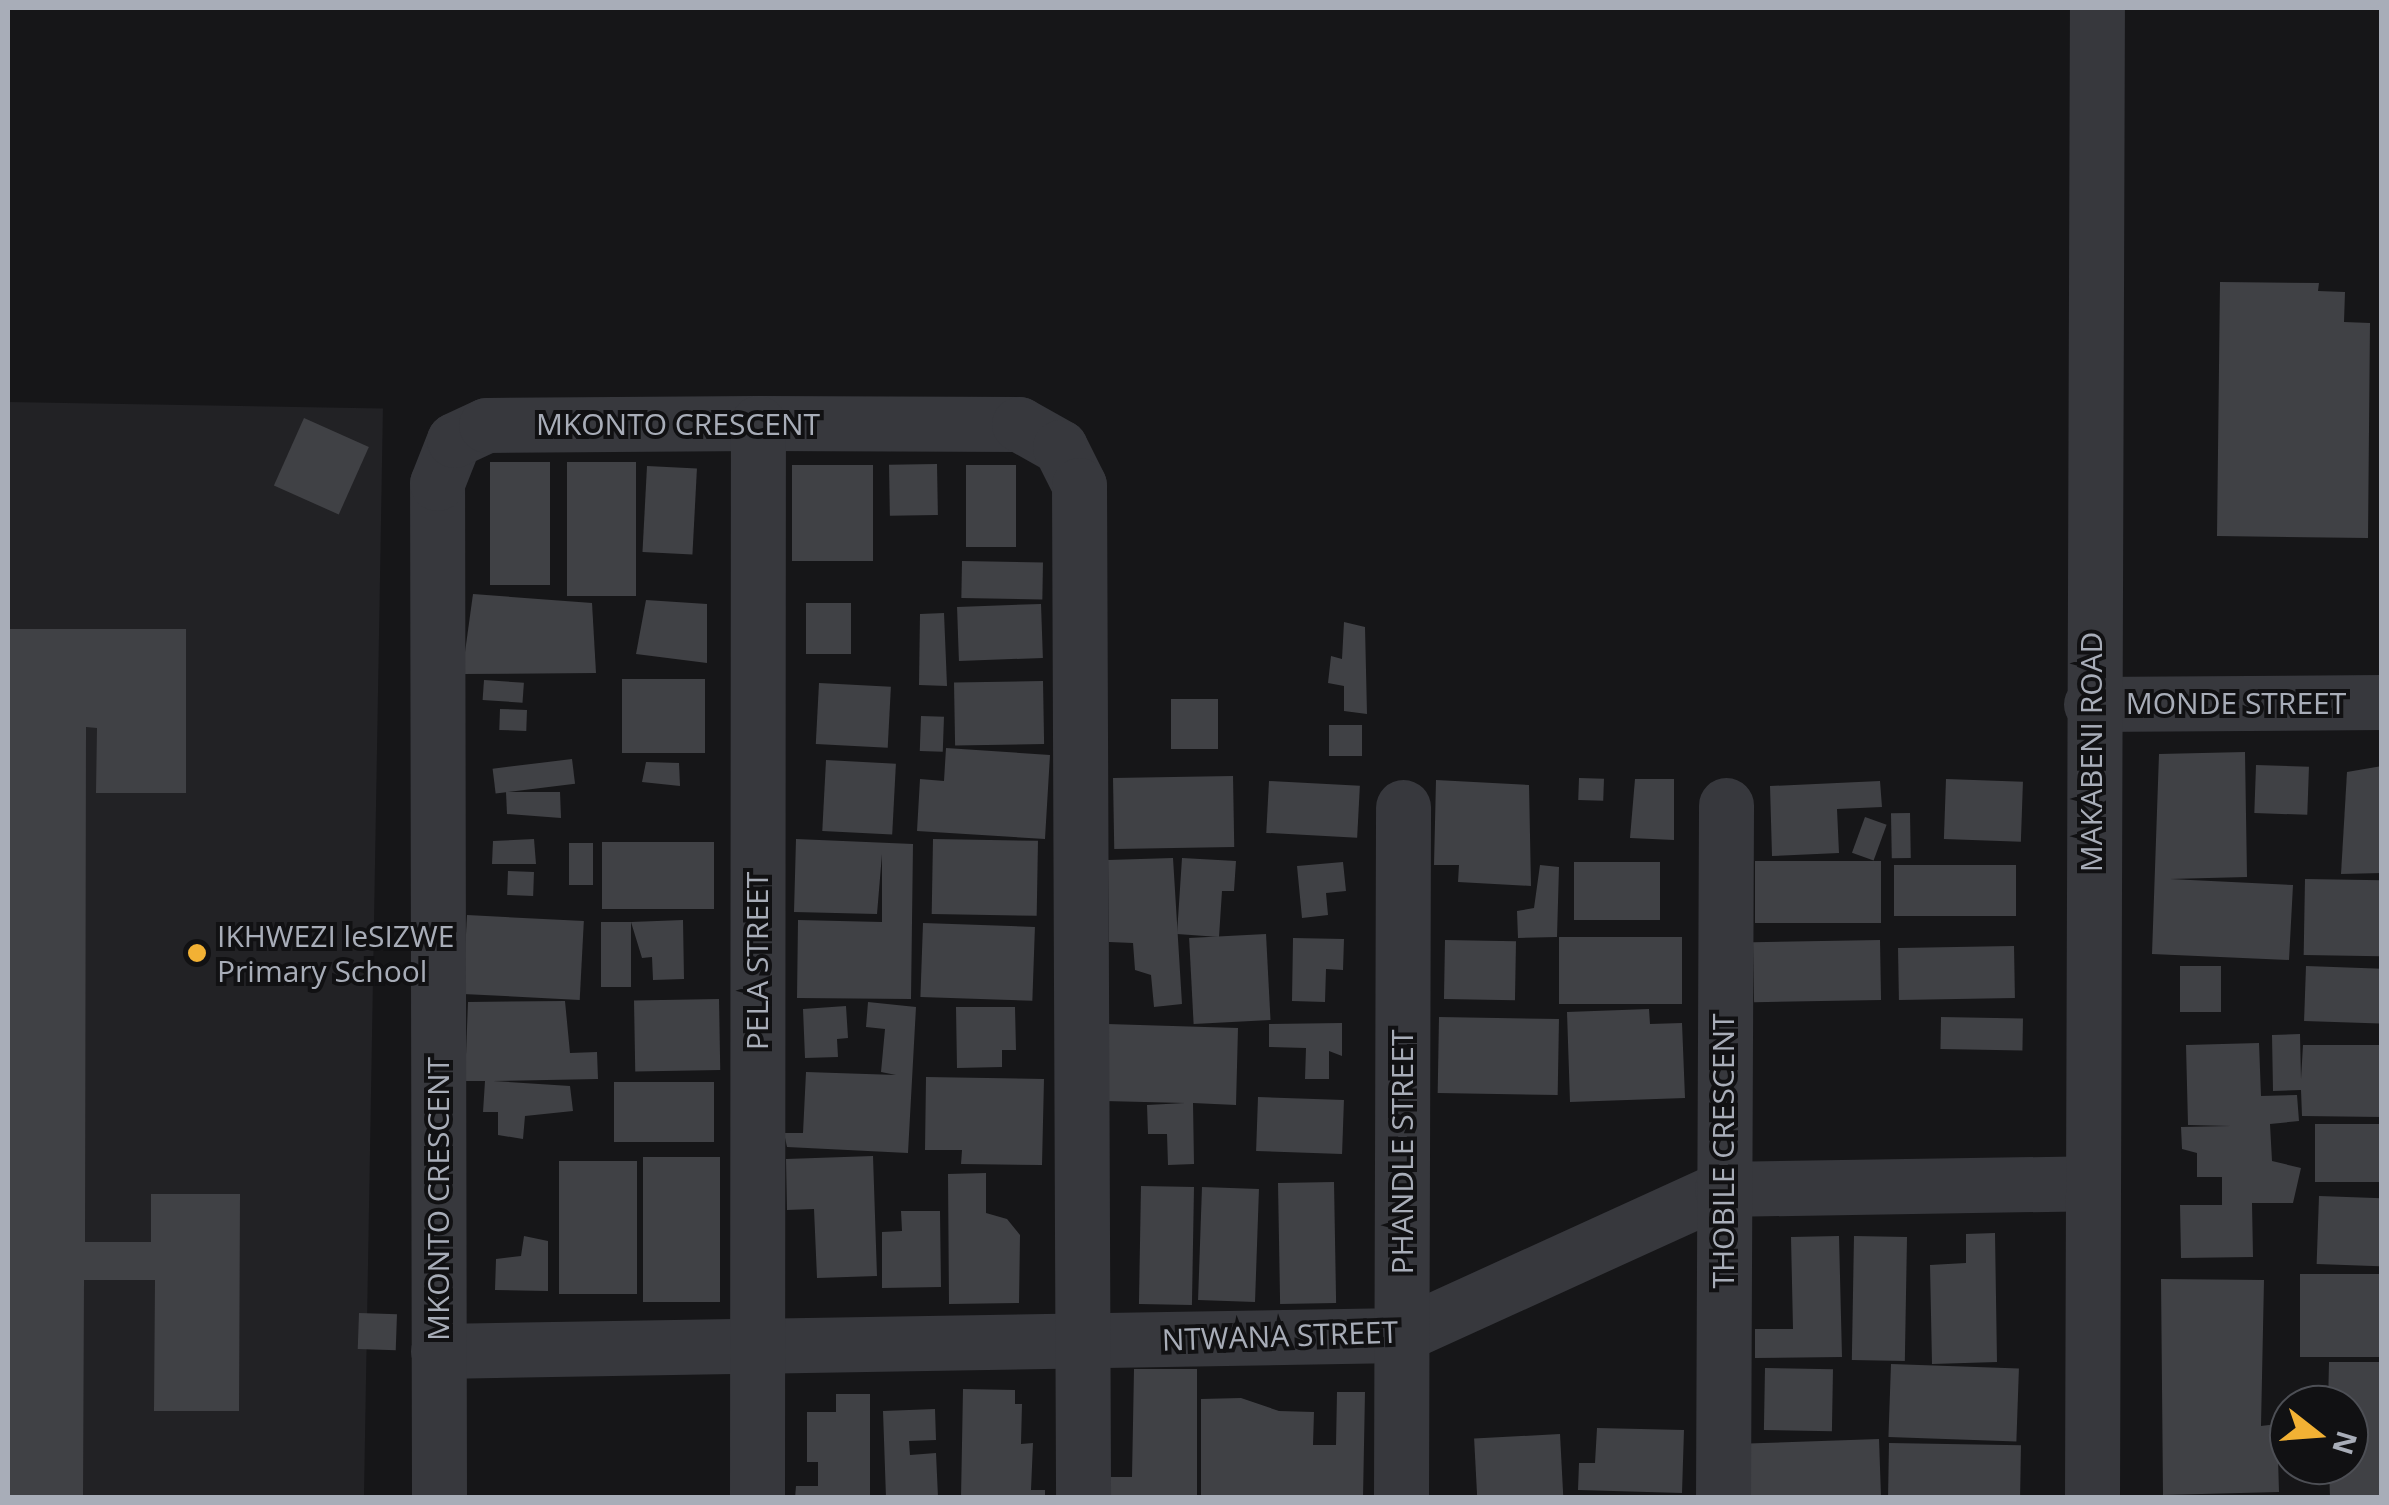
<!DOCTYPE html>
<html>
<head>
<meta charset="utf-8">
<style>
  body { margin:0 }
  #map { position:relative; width:2389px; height:1505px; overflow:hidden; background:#161618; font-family:"Open Sans",sans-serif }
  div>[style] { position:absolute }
  .built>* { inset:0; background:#222225; transform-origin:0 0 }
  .building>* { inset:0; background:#404145; transform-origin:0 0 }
  .minor>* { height:55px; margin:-27.5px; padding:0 27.5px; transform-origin:27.5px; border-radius:27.5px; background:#37383d }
  .dots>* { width:28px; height:28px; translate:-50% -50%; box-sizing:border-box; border:5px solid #111113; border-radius:50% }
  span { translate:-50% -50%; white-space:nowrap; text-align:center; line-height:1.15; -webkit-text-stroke:8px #111113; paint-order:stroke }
  .street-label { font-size:30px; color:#a8adb8 }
  .poi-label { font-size:30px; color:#a8adb8 }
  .left { translate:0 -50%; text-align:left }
  .frame { position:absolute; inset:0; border:10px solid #a8adb8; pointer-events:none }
  .north { position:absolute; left:2269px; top:1385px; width:100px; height:100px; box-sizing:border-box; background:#111113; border:2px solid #4d4f55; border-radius:50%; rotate:107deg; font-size:28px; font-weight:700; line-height:40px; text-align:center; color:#a8adb8 }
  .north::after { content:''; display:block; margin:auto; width:35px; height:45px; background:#f2b134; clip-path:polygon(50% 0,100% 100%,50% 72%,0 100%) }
</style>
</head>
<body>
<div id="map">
  <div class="built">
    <i style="left:8px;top:402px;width:375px;height:1096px;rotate:1deg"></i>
  </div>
  <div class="building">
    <i style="clip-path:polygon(2220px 282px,2319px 283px,2318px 291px,2345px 292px,2344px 322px,2370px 323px,2368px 538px,2217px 536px)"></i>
    <i style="left:304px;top:418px;width:71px;height:74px;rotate:24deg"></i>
    <i style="left:550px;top:462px;width:123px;height:60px;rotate:90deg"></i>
    <i style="left:636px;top:462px;width:134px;height:69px;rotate:90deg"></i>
    <i style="left:937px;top:464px;width:51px;height:48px;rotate:89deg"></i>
    <i style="left:792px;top:465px;width:81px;height:96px"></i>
    <i style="left:966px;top:465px;width:50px;height:82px"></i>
    <i style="left:647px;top:466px;width:50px;height:86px;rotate:3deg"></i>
    <i style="left:962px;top:561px;width:81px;height:37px;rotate:1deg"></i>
    <i style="clip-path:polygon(473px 594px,592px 603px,596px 673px,462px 674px)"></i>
    <i style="clip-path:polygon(646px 600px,707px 604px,707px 663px,636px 654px)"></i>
    <i style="left:806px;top:603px;width:45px;height:51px"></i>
    <i style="left:1041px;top:604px;width:54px;height:84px;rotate:88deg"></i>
    <i style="clip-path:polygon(944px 613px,947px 686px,919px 685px,920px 614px)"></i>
    <i style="clip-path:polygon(1344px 622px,1365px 627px,1367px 714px,1344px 711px,1344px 686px,1328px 683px,1331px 656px,1342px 659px)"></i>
    <i style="clip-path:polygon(8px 629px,186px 629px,186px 793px,96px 793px,97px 728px,86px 727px,85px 1242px,151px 1242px,151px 1194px,240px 1194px,239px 1411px,154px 1411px,155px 1280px,84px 1280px,83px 1498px,8px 1498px)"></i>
    <i style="left:705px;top:679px;width:74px;height:83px;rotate:90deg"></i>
    <i style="left:484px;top:680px;width:40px;height:20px;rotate:4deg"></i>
    <i style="left:1043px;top:681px;width:63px;height:89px;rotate:89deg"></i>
    <i style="left:819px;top:683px;width:72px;height:61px;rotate:3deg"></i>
    <i style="left:1171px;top:699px;width:47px;height:50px"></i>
    <i style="left:500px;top:709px;width:27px;height:21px;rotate:2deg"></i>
    <i style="left:921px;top:716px;width:23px;height:35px;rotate:2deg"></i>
    <i style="left:1329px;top:725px;width:33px;height:31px"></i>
    <i style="clip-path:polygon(946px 748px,1050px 755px,1045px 839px,917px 831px,920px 779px,944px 781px)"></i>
    <i style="clip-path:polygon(2245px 752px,2247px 877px,2170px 879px,2293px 885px,2289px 960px,2152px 954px,2159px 754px)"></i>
    <i style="left:572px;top:759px;width:25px;height:80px;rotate:83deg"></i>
    <i style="left:826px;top:760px;width:70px;height:71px;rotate:3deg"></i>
    <i style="clip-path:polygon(646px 762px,679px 763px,680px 786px,642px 782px)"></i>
    <i style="left:2256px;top:765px;width:53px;height:48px;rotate:2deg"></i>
    <i style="clip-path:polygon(2382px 766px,2382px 873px,2341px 874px,2347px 772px)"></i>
    <i style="left:1233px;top:776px;width:71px;height:120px;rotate:89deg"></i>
    <i style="left:1579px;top:778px;width:25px;height:22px;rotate:2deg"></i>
    <i style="clip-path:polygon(1635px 779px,1674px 779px,1674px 840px,1630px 838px)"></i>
    <i style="left:1946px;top:779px;width:77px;height:60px;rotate:2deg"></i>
    <i style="clip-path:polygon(1436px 780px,1529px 785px,1531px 886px,1458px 882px,1459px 865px,1434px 865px)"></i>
    <i style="left:1269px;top:781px;width:91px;height:52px;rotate:3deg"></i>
    <i style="clip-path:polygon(1880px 781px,1882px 807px,1837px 809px,1839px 853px,1772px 856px,1770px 786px)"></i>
    <i style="clip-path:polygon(506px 792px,560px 792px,561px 818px,507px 814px)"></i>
    <i style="left:1910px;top:813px;width:45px;height:19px;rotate:89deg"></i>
    <i style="left:1865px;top:817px;width:23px;height:38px;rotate:20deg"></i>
    <i style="clip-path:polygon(534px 839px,536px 864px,492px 864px,493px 841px)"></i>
    <i style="clip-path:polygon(796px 839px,913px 844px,911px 999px,797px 998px,798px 920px,882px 922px,882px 854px,877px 914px,794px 912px)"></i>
    <i style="left:933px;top:839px;width:105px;height:75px;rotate:1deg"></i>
    <i style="left:602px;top:842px;width:112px;height:67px"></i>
    <i style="left:569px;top:843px;width:24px;height:42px"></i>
    <i style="clip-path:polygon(1173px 858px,1182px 1004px,1154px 1007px,1151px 975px,1135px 970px,1133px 943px,1109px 942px,1108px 860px)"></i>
    <i style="clip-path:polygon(1182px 858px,1236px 861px,1234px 891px,1222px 891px,1219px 937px,1177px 934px)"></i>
    <i style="left:1755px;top:861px;width:126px;height:62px"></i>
    <i style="clip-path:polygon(1343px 862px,1346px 891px,1326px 893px,1328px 915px,1302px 918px,1297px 866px)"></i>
    <i style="left:1574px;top:862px;width:86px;height:58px"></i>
    <i style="clip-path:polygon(1540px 865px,1559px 867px,1557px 937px,1518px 938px,1517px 911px,1534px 908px)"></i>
    <i style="left:1894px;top:865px;width:122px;height:51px"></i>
    <i style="left:508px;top:871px;width:26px;height:24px;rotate:2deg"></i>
    <i style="left:2305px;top:879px;width:77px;height:76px;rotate:1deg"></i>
    <i style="left:467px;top:915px;width:117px;height:79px;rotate:3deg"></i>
    <i style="clip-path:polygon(683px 920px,684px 979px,653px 980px,652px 957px,642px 958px,631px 922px)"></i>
    <i style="left:601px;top:922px;width:30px;height:65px"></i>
    <i style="left:923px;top:923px;width:112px;height:74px;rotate:2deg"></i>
    <i style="left:1266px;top:934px;width:86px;height:77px;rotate:87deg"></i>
    <i style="left:1559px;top:937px;width:123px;height:67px"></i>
    <i style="clip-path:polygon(1293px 938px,1344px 939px,1343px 970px,1326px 969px,1325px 1002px,1292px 1001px)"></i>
    <i style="left:1445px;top:940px;width:71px;height:59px;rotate:1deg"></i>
    <i style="left:1880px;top:940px;width:60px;height:127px;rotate:89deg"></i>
    <i style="left:2014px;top:946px;width:52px;height:116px;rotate:89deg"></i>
    <i style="left:2221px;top:966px;width:46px;height:41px;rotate:90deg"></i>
    <i style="left:2306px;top:966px;width:76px;height:55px;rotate:2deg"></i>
    <i style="left:719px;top:999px;width:71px;height:85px;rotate:89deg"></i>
    <i style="clip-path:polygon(565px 1001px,570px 1053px,597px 1052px,598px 1079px,493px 1081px,570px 1086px,573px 1111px,525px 1116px,523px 1139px,498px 1135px,498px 1112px,483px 1112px,485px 1081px,465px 1081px,468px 1002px)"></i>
    <i style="clip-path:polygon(868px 1002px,916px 1007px,908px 1153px,787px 1147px,784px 1133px,803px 1133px,806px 1072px,896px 1075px,881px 1072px,885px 1029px,866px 1027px)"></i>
    <i style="clip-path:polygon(846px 1006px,848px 1038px,837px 1039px,838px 1057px,805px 1058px,803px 1009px)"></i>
    <i style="clip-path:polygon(956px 1007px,1015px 1007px,1016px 1050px,1002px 1050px,1002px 1067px,957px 1068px)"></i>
    <i style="clip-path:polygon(1649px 1009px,1650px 1024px,1682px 1023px,1685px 1098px,1570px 1102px,1567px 1012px)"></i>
    <i style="left:1439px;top:1017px;width:120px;height:76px;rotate:1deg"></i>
    <i style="left:1941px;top:1017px;width:82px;height:32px;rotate:1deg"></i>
    <i style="clip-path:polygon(1342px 1023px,1342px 1056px,1329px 1051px,1329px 1079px,1305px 1079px,1306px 1048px,1269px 1047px,1269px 1024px)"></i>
    <i style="clip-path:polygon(1107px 1024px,1238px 1028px,1236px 1105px,1193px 1103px,1194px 1164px,1168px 1165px,1167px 1134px,1148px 1134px,1147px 1105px,1185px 1103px,1104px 1101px)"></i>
    <i style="clip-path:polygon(2300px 1034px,2301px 1079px,2303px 1045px,2382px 1045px,2382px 1117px,2302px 1116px,2301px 1090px,2273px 1091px,2272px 1035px)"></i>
    <i style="clip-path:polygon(2259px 1043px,2261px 1096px,2297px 1095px,2299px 1121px,2270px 1124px,2272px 1161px,2301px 1168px,2293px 1203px,2252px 1203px,2253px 1257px,2181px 1258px,2180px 1205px,2222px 1205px,2222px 1177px,2197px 1177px,2197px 1153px,2182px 1149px,2181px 1127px,2231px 1126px,2188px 1125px,2186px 1045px)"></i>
    <i style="clip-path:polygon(926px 1077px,1044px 1079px,1042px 1165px,961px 1164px,962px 1150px,925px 1150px)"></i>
    <i style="left:714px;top:1082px;width:60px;height:100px;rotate:90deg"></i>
    <i style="left:1258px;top:1097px;width:86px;height:54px;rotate:2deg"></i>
    <i style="left:2382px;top:1124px;width:58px;height:67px;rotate:90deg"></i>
    <i style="clip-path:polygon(873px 1156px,877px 1276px,817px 1278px,814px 1209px,787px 1210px,786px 1159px)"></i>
    <i style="left:643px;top:1157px;width:77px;height:145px"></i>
    <i style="left:637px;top:1161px;width:133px;height:78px;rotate:90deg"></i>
    <i style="clip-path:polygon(986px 1173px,986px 1213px,1007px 1219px,1020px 1235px,1019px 1303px,949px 1304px,948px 1174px)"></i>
    <i style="left:1334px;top:1182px;width:121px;height:56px;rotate:89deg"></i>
    <i style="left:1141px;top:1186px;width:53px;height:118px;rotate:1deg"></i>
    <i style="left:1202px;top:1187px;width:57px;height:113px;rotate:2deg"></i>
    <i style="left:2319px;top:1196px;width:63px;height:68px;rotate:2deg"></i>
    <i style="clip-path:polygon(901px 1211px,940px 1211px,941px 1287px,882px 1288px,882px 1232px,902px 1231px)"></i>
    <i style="clip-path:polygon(1995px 1233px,1997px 1362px,1932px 1364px,1930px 1265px,1966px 1263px,1966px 1234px)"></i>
    <i style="clip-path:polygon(524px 1236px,548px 1241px,548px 1291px,495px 1290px,496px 1259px,521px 1256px)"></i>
    <i style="clip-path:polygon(1839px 1236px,1842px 1357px,1755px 1358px,1755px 1329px,1793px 1329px,1791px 1237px)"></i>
    <i style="left:1854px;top:1236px;width:53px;height:124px;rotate:1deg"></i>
    <i style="left:2382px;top:1274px;width:83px;height:82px;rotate:90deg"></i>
    <i style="clip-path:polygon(2161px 1279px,2264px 1280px,2261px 1426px,2277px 1424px,2279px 1492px,2163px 1495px)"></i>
    <i style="left:359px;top:1313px;width:38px;height:36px;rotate:2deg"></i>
    <i style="clip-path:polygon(2329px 1362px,2382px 1362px,2382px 1498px,2330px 1498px,2329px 1465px,2349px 1465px,2349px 1405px,2328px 1405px)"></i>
    <i style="left:1891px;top:1364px;width:128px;height:73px;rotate:2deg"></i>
    <i style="left:1765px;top:1368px;width:68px;height:62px;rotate:1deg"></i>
    <i style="clip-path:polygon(1134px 1369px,1197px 1369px,1197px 1498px,1107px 1498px,1107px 1477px,1132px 1477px)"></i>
    <i style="clip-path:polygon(963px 1389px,1015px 1390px,1015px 1404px,1022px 1404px,1021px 1444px,1033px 1443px,1031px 1490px,1045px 1490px,1045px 1498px,961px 1498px)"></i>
    <i style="clip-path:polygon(1337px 1392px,1365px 1392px,1363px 1498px,1201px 1498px,1201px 1399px,1241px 1398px,1279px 1411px,1314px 1412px,1313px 1445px,1336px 1445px)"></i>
    <i style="clip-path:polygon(836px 1394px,870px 1394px,870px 1498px,795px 1498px,796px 1486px,818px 1486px,818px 1462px,807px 1462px,807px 1412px,836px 1412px)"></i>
    <i style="clip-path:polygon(935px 1409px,936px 1440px,909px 1441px,910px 1455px,936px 1453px,938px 1497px,886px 1498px,883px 1411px)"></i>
    <i style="clip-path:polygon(1597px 1428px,1684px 1430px,1682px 1493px,1578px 1490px,1579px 1463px,1595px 1463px)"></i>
    <i style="left:1560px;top:1434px;width:64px;height:86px;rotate:87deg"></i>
    <i style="left:1879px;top:1439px;width:59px;height:131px;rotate:88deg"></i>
    <i style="left:1889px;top:1443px;width:132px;height:55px;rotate:1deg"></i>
  </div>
  <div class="minor">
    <i style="left:2091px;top:704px;width:291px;rotate:-0.4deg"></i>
    <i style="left:438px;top:1351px;width:963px;rotate:-0.95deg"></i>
    <i style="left:1401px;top:1335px;width:353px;rotate:-24.5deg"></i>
    <i style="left:1722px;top:1189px;width:369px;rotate:-0.9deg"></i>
    <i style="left:439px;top:1498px;width:1015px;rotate:-90.11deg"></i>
    <i style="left:437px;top:483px;width:46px;rotate:-68.4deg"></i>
    <i style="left:454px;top:440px;width:35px;rotate:-25deg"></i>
    <i style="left:486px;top:425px;width:272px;rotate:-0.4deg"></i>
    <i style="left:758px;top:423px;width:261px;rotate:0.2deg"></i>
    <i style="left:1019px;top:424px;width:47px;rotate:29.3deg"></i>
    <i style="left:1060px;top:447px;width:42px;rotate:63.4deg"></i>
    <i style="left:1079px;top:485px;width:1013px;rotate:89.77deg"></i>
    <i style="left:757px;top:1498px;width:1075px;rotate:-89.95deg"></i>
    <i style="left:1401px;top:1498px;width:691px;rotate:-89.83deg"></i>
    <i style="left:1723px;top:1498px;width:693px;rotate:-89.75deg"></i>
    <i style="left:2092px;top:1498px;width:1490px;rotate:-89.81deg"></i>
  </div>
  <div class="dots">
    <i style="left:197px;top:953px;background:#f2b134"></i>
  </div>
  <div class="street-label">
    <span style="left:678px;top:424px">MKONTO CRESCENT</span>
    <span style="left:2236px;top:703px">MONDE STREET</span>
    <span style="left:2091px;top:752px;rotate:-90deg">MAKABENI ROAD</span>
    <span style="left:757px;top:961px;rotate:-90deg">PELA STREET</span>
    <span style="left:1723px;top:1151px;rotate:-90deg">THOBILE CRESCENT</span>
    <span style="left:1402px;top:1152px;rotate:-90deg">PHANDLE STREET</span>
    <span style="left:438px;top:1199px;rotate:-90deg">MKONTO CRESCENT</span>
    <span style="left:1280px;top:1336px;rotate:-2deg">NTWANA STREET</span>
  </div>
  <div class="poi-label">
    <span class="left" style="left:217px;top:953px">IKHWEZI leSIZWE<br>Primary School</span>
  </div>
  <div class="frame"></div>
  <div class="north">N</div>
</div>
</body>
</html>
